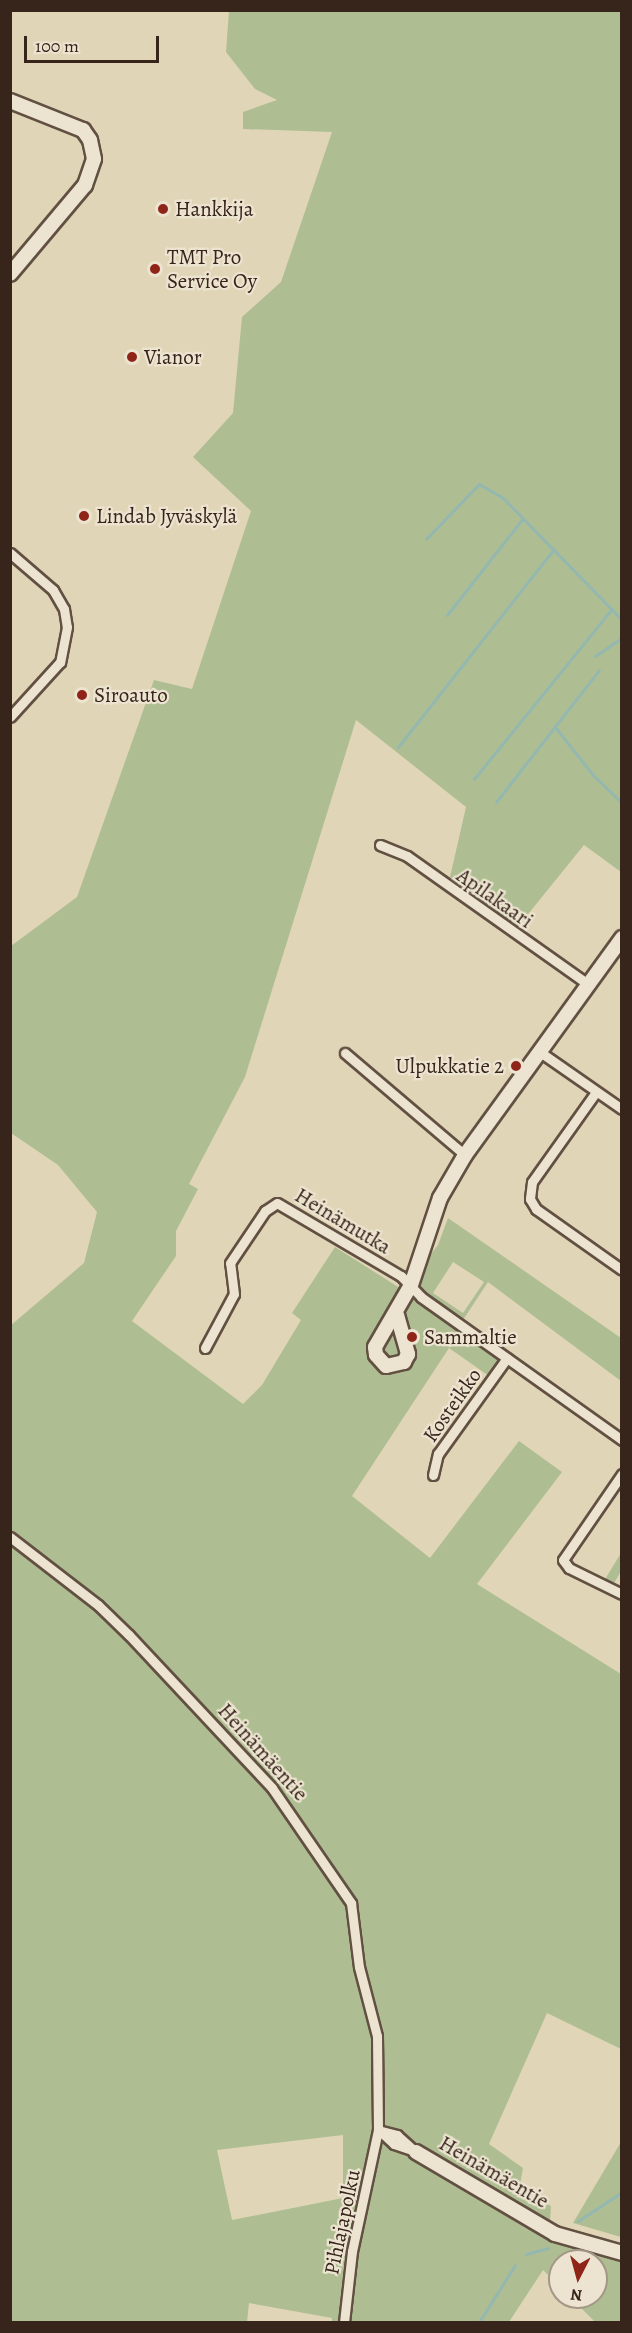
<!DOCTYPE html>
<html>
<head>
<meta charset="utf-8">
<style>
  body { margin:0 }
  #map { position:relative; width:632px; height:2333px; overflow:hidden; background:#e1d5b7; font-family:Alegreya,serif }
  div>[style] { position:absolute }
  .green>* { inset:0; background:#aebe92 }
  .stream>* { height:3px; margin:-1.5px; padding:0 1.5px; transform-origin:1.5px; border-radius:1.5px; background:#94b8b0 }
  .roads { filter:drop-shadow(2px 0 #625042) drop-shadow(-2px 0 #625042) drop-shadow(0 2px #625042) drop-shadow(0 -2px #625042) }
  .street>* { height:9px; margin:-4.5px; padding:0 4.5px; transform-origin:4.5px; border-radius:4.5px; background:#ece4d0 }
  .secondary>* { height:14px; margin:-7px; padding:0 7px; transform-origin:7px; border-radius:7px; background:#ece4d0 }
  .dots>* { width:16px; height:16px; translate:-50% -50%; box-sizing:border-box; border:3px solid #ece4d0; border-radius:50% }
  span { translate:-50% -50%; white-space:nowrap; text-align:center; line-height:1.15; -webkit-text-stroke:4.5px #ece4d0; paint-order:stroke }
  .poi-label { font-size:21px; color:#37241b }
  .left { translate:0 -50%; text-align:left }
  .right { translate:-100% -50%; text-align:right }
  .street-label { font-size:21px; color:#37241b }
  .frame { position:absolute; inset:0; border:12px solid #37241b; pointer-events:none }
  .north { position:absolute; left:548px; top:2249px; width:60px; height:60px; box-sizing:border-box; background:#ece4d0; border:2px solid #a49788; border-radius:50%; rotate:186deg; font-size:16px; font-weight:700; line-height:24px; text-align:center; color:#37241b }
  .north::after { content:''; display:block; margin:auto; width:21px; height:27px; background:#8f2418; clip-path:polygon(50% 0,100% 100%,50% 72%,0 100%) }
  .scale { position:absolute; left:24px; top:36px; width:135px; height:27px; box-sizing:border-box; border:3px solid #37241b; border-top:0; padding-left:8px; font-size:18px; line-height:21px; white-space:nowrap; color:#37241b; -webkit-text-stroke:4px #ece4d0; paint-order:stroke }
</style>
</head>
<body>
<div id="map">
  <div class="green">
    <i style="clip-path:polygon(evenodd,229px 11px,621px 11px,621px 872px,584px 845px,516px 929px,450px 877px,466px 807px,356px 720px,245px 1077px,189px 1184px,198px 1189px,176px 1231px,176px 1256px,132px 1321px,243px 1404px,262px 1385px,301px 1320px,292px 1313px,335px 1247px,403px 1290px,438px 1245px,448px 1218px,621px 1338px,621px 1381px,488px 1282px,459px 1326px,501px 1356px,489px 1376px,449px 1348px,352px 1496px,430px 1558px,519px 1441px,562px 1472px,477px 1584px,621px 1674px,621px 2049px,547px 2013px,489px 2144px,523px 2168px,519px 2190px,551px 2206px,549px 2238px,621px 2259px,621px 2322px,595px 2322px,570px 2297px,596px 2297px,596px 2261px,560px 2261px,560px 2286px,543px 2270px,509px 2322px,332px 2322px,332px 2318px,249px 2303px,247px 2322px,11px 2322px,10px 1326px,84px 1263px,97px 1212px,58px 1165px,11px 1133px,11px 946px,77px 897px,154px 680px,192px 689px,251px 511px,193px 457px,233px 413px,242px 317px,281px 282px,332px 132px,243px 129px,243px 112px,277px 100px,255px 89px,226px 52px,229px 11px,453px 1262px,484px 1282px,463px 1313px,433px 1293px,453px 1262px,229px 11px,343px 2135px,343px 2198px,232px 2220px,217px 2150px,343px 2135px)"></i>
    <i style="clip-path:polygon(621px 1553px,621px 1571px,613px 1585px,604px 1581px)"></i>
    <i style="clip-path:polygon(621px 2142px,621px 2237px,573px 2223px)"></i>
  </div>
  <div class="stream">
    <i style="left:426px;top:539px;width:76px;rotate:-46.1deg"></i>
    <i style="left:479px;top:484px;width:28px;rotate:30deg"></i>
    <i style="left:503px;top:498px;width:170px;rotate:45.7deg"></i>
    <i style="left:447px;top:615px;width:123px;rotate:-51.9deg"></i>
    <i style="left:595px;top:656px;width:32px;rotate:-34deg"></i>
    <i style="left:555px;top:727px;width:61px;rotate:51.6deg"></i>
    <i style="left:593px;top:775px;width:40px;rotate:44deg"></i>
    <i style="left:398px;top:747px;width:252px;rotate:-51.8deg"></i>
    <i style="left:474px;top:779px;width:218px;rotate:-51deg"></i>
    <i style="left:496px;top:802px;width:167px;rotate:-52deg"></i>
    <i style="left:578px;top:2221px;width:53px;rotate:-33.4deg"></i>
    <i style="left:526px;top:2254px;width:23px;rotate:-15deg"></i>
    <i style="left:479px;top:2322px;width:67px;rotate:-57.7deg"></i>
  </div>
  <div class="roads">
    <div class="street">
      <i style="left:10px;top:553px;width:57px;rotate:40.7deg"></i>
      <i style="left:53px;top:590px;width:22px;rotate:60deg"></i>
      <i style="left:64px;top:609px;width:18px;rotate:81deg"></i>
      <i style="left:67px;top:627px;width:36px;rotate:101deg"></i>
      <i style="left:60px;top:662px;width:74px;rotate:132.3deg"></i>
      <i style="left:380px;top:845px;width:29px;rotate:22deg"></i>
      <i style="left:407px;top:856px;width:222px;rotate:35.3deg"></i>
      <i style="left:540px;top:1052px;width:100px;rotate:34.8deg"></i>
      <i style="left:345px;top:1053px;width:157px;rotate:40.4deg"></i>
      <i style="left:596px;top:1092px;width:110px;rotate:125.4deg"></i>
      <i style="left:532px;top:1182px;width:17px;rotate:97deg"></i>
      <i style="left:530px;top:1199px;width:12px;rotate:59deg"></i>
      <i style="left:536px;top:1209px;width:105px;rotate:35.3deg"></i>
      <i style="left:205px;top:1348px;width:61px;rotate:-61.8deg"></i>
      <i style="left:234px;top:1294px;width:31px;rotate:-97deg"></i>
      <i style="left:230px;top:1263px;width:63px;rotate:-56.1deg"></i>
      <i style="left:265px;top:1211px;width:14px;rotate:-34deg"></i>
      <i style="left:277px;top:1203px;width:144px;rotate:30.5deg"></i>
      <i style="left:401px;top:1276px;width:29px;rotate:46deg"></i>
      <i style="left:421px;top:1297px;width:247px;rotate:35.4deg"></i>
      <i style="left:622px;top:1474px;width:104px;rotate:124.5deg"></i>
      <i style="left:563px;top:1560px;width:10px;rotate:53deg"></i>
      <i style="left:569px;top:1568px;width:59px;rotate:26.1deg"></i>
      <i style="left:433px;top:1475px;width:22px;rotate:-77deg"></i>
      <i style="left:438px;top:1454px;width:118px;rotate:-54.3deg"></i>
      <i style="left:10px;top:1537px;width:111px;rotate:37.7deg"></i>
      <i style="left:98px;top:1605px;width:43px;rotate:44.1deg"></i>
      <i style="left:129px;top:1635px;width:209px;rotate:46.9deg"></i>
      <i style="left:272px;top:1788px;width:140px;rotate:55.5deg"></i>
      <i style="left:351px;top:1903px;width:64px;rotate:82.9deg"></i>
      <i style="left:359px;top:1967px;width:71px;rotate:75.4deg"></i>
      <i style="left:377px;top:2036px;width:94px;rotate:89.4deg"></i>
      <i style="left:378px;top:2130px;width:124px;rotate:102.1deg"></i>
      <i style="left:352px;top:2251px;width:71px;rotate:96.4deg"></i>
      <i style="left:378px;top:2130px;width:20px;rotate:15deg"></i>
      <i style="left:397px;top:2135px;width:25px;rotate:42deg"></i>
      <i style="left:380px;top:2131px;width:19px;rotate:43deg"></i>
      <i style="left:394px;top:2144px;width:18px;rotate:19deg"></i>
    </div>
    <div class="secondary">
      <i style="left:10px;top:101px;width:79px;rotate:21.7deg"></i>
      <i style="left:83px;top:130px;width:12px;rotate:55deg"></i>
      <i style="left:90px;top:140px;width:19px;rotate:78deg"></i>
      <i style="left:94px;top:159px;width:28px;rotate:109deg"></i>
      <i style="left:85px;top:185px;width:116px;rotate:130.1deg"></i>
      <i style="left:397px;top:1315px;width:41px;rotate:74.2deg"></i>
      <i style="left:408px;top:1354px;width:9px;rotate:117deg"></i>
      <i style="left:404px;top:1362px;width:18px;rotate:167deg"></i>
      <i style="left:386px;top:1366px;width:15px;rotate:-132deg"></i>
      <i style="left:376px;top:1355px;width:8px;rotate:-97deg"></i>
      <i style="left:375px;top:1347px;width:72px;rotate:-59.9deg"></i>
      <i style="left:411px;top:1285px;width:92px;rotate:-71.6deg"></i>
      <i style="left:440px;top:1198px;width:50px;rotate:-59.8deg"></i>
      <i style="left:465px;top:1155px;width:268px;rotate:-54.1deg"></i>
      <i style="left:416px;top:2152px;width:161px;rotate:30.5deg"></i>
      <i style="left:555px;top:2234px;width:70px;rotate:15.8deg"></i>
    </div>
  </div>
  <div class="dots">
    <i style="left:163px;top:209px;background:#8f2418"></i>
    <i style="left:155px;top:269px;background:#8f2418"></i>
    <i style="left:132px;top:357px;background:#8f2418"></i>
    <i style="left:84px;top:516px;background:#8f2418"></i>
    <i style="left:82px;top:695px;background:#8f2418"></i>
    <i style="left:516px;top:1066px;background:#8f2418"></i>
    <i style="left:412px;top:1337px;background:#8f2418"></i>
  </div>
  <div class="poi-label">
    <span class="left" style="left:175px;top:209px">Hankkija</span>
    <span class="left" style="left:167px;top:269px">TMT Pro<br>Service Oy</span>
    <span class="left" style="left:144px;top:357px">Vianor</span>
    <span class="left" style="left:96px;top:516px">Lindab Jyväskylä</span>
    <span class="left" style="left:94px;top:695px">Siroauto</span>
    <span class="right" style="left:504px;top:1066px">Ulpukkatie 2</span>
    <span class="left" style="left:424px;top:1337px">Sammaltie</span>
  </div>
  <div class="street-label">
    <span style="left:495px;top:898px;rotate:35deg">Apilakaari</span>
    <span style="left:343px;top:1221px;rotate:31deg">Heinämutka</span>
    <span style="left:452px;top:1405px;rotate:-55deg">Kosteikko</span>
    <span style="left:263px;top:1752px;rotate:48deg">Heinämäentie</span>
    <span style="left:494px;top:2172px;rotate:30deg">Heinämäentie</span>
    <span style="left:342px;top:2222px;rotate:-78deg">Pihlajapolku</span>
  </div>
  <div class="frame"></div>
  <div class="north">N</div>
  <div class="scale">100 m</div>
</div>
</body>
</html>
